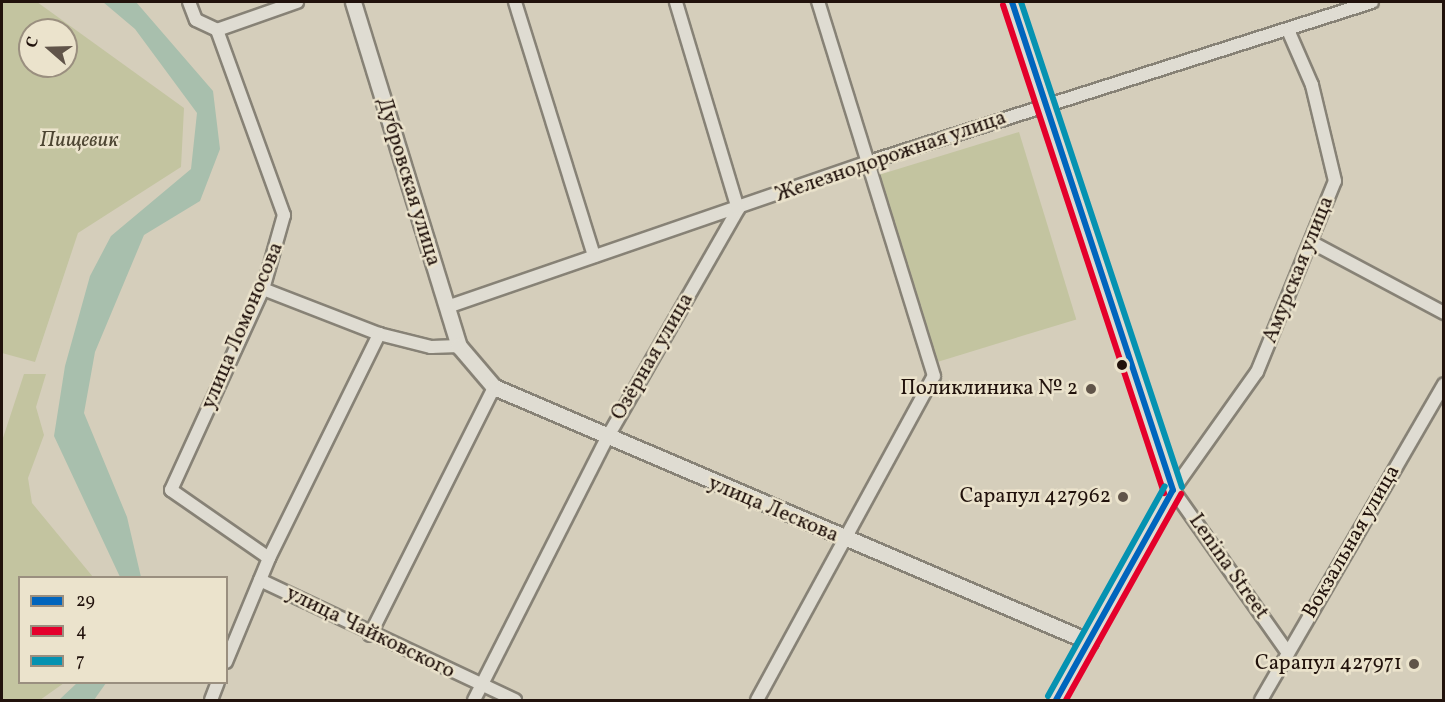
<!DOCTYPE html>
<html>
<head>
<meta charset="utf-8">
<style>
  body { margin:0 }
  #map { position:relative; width:1445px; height:702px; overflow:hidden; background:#d5cebb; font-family:Vollkorn,serif }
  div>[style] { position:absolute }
  .green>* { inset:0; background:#c3c4a0; transform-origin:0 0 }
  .water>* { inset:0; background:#a8bfad }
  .roads { filter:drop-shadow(2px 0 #878276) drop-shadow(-2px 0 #878276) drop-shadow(0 2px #878276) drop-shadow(0 -2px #878276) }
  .minor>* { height:12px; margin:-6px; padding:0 6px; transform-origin:6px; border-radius:6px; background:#dfdcd2 }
  .tertiary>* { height:15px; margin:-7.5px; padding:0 7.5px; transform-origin:7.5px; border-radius:7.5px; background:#dfdcd2 }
  .secondary>* { height:16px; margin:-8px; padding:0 8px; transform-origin:8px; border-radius:8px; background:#dfdcd2 }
  .bus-1>* { height:6px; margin:-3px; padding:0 3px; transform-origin:3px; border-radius:3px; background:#0065bd }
  .bus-2>* { height:6px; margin:-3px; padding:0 3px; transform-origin:3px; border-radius:3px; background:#e4002b }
  .bus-3>* { height:6px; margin:-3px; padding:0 3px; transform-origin:3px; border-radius:3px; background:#0592b1 }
  .dots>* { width:16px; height:16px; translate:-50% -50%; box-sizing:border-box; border:3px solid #ebe3cc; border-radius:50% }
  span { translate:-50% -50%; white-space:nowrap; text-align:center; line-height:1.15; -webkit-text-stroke:5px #ebe3cc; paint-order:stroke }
  .park-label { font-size:21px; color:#4d4532; font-style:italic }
  .street-label { font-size:21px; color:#21120c }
  .poi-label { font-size:21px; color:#21120c }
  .right { translate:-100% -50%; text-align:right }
  .frame { position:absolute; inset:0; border:3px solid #21120c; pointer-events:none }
  .legend { position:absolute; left:18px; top:576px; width:210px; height:108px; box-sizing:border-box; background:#ebe3cc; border:2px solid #9a8f7f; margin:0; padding:8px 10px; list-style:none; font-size:18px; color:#21120c }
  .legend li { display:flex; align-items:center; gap:12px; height:30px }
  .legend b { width:30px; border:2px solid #9a8f7f }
  .north { position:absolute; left:18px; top:18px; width:60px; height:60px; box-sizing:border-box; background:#ebe3cc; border:2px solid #9a8f7f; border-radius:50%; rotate:290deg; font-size:16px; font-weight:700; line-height:24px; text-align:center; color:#21120c }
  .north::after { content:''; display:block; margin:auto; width:21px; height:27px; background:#605449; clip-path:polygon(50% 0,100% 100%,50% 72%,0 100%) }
</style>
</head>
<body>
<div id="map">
  <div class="green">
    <i style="clip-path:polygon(evenodd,2px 2px,37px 2px,184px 108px,181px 167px,78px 233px,35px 362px,2px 353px,2px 2px,30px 30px,66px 30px,66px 66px,30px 66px,30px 30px)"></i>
    <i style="left:1019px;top:132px;width:196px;height:147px;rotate:73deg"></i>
    <i style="clip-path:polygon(24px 374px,46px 374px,36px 407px,44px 435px,28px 478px,32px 503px,93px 577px,20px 578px,20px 682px,64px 683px,40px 700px,2px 700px,2px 441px)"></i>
  </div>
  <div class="water">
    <i style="clip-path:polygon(103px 2px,136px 2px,213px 91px,220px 149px,200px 201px,144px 235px,95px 352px,84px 413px,127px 517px,141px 577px,120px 577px,54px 436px,65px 366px,90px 276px,111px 236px,191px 169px,197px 113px,135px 29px)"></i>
    <i style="clip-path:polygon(78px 682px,106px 682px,106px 683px,94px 700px,59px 700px)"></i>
  </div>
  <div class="roads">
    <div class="minor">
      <i style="left:189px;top:2px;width:19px;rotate:69deg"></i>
      <i style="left:196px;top:20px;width:23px;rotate:25deg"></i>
      <i style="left:217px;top:30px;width:197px;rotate:70.1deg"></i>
      <i style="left:284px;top:215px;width:77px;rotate:105.8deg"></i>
      <i style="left:263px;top:289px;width:221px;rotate:114.6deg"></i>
      <i style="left:171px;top:490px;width:119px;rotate:34.8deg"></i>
      <i style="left:515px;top:2px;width:266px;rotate:72.7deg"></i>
      <i style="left:217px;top:30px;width:85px;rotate:-19.3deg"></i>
      <i style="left:1313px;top:243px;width:149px;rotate:28.1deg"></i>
      <i style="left:263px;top:289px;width:124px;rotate:21.2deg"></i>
      <i style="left:379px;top:334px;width:54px;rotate:14deg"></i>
      <i style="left:431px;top:347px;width:28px;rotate:-2deg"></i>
      <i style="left:447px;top:307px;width:443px;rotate:-19deg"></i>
      <i style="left:866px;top:163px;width:531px;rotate:-17.65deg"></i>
      <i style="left:260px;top:580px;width:282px;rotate:25.2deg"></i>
      <i style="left:370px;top:635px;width:277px;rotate:-63.4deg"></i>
      <i style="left:1288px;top:653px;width:199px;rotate:-125.2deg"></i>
      <i style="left:1173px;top:490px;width:145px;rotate:-54.6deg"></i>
      <i style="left:1257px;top:372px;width:206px;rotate:-67.8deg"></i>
      <i style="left:1335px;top:181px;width:99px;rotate:-103.5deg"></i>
      <i style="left:1312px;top:85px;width:60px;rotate:-113.6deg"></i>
      <i style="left:226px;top:662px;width:113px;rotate:-67.5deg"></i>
      <i style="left:269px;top:558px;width:250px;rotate:-63.8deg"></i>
      <i style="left:211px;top:700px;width:19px;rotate:-69deg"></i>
      <i style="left:474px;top:700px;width:294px;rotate:-63.1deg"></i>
      <i style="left:607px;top:438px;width:264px;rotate:-60.2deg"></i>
      <i style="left:738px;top:209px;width:216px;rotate:-106.7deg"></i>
      <i style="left:757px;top:700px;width:369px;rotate:-61.4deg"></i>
      <i style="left:934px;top:376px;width:392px;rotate:-107.2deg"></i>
      <i style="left:1261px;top:700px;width:365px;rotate:-59.9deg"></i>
    </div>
    <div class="tertiary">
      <i style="left:353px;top:2px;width:360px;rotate:72.9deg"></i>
      <i style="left:459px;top:346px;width:54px;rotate:49.5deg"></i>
      <i style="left:494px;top:387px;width:648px;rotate:23.16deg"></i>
    </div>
    <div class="secondary">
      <i style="left:1012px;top:2px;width:514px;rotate:71.74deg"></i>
      <i style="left:1173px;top:490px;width:240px;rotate:119.1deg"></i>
    </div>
  </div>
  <div class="bus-1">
    <i style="left:1012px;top:2px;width:514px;rotate:71.74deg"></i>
    <i style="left:1056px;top:700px;width:240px;rotate:-60.9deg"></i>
  </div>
  <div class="bus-2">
    <i style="left:1003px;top:5px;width:514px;rotate:71.74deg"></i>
    <i style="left:1066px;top:700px;width:236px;rotate:-60.8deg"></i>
  </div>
  <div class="bus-3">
    <i style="left:1021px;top:2px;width:511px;rotate:71.64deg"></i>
    <i style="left:1048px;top:696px;width:240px;rotate:-60.9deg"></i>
  </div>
  <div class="dots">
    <i style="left:1122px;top:365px;background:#21120c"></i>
    <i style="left:1091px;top:389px;background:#605449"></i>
    <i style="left:1123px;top:497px;background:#605449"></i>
    <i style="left:1414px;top:664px;background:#605449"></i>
  </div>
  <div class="park-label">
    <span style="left:79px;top:141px">Пищевик</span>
  </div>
  <div class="street-label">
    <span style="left:891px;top:157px;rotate:-19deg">Железнодорожная улица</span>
    <span style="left:408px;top:182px;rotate:73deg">Дубровская улица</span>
    <span style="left:1299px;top:270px;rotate:-68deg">Амурская улица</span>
    <span style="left:243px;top:326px;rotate:-67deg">улица Ломоносова</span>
    <span style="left:653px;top:357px;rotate:-60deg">Озёрная улица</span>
    <span style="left:773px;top:510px;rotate:23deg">улица Лескова</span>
    <span style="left:1352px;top:542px;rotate:-60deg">Вокзальная улица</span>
    <span style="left:1228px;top:567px;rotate:55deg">Lenina Street</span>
    <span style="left:370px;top:633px;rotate:26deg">улица Чайковского</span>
  </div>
  <div class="poi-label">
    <span class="right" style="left:1078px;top:389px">Поликлиника № 2</span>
    <span class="right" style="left:1111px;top:497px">Сарапул 427962</span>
    <span class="right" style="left:1402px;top:664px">Сарапул 427971</span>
  </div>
  <div class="frame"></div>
  <ul class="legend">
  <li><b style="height:8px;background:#0065bd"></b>29</li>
  <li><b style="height:8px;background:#e4002b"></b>4</li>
  <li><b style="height:8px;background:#0592b1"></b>7</li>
  </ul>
  <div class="north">С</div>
</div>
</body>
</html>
